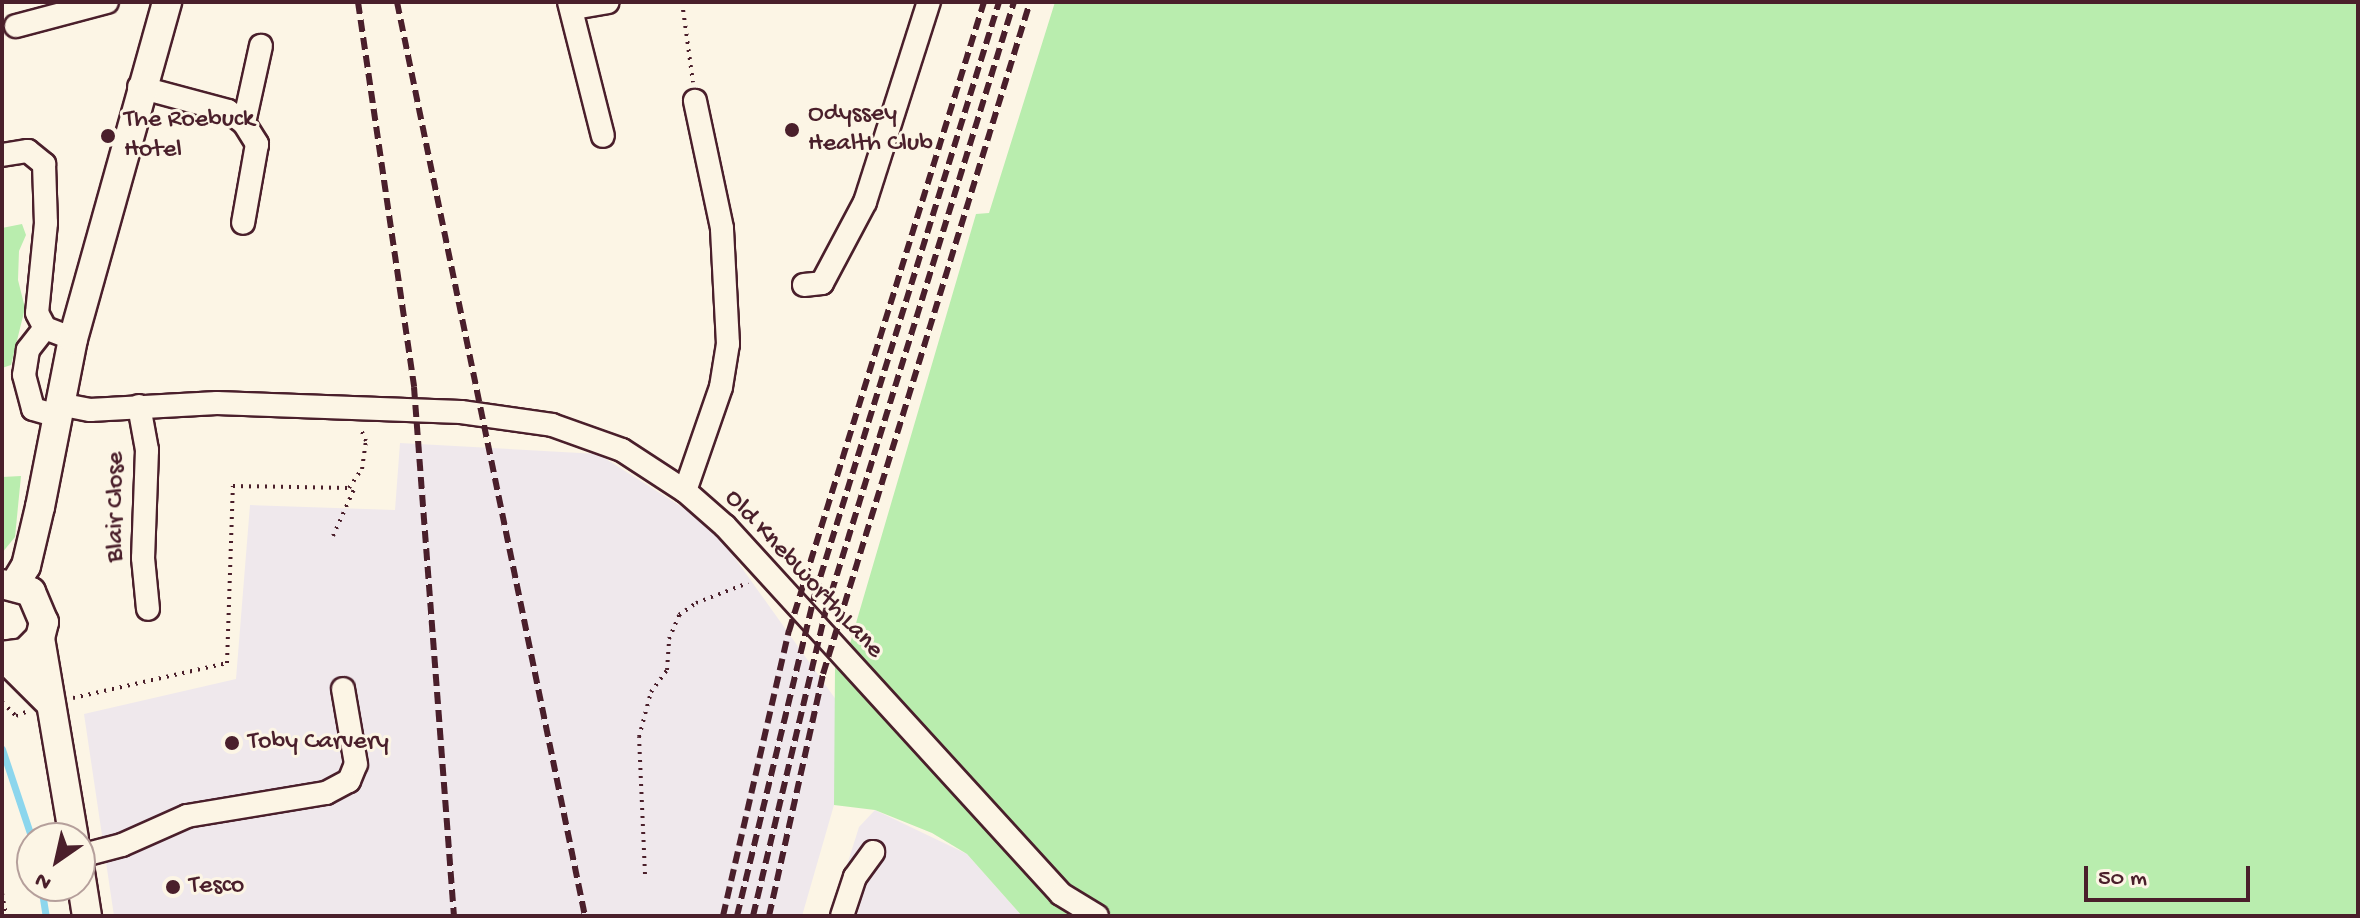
<!DOCTYPE html>
<html>
<head>
<meta charset="utf-8">
<style>
  body { margin:0 }
  #map { position:relative; width:2360px; height:918px; overflow:hidden; background:#fcf5e5; font-family:"Gochi Hand",sans-serif }
  div>[style] { position:absolute }
  .built>* { inset:0; background:#efe8ec }
  .green>* { inset:0; background:#b9edae }
  .stream>* { height:7px; margin:-3.5px; padding:0 3.5px; transform-origin:3.5px; border-radius:3.5px; background:#8cd6ed }
  .path>* { height:4px; margin-top:-2px; transform-origin:0; background:repeating-linear-gradient(90deg,#4a1f2b 0 2px,transparent 0 8px) }
  .roads { filter:drop-shadow(2px 0 #4a1f2b) drop-shadow(-2px 0 #4a1f2b) drop-shadow(0 2px #4a1f2b) drop-shadow(0 -2px #4a1f2b) }
  .minor>* { height:22px; margin:-11px; padding:0 11px; transform-origin:11px; border-radius:11px; background:#fcf5e5 }
  .major>* { height:28px; margin:-14px; padding:0 14px; transform-origin:14px; border-radius:14px; background:#fcf5e5 }
  .rail>* { height:6px; margin-top:-3px; transform-origin:0; background:repeating-linear-gradient(90deg,#4a1f2b 0 12px,transparent 0 18px) }
  .dots>* { width:22px; height:22px; translate:-50% -50%; box-sizing:border-box; border:4px solid #fcf5e5; border-radius:50% }
  span { translate:-50% -50%; white-space:nowrap; text-align:center; line-height:1.15; -webkit-text-stroke:6px #fcf5e5; paint-order:stroke }
  .poi-label { font-size:26px; color:#4a1f2b }
  .left { translate:0 -50%; text-align:left }
  .street-label { font-size:26px; color:#4a1f2b }
  .frame { position:absolute; inset:0; border:4px solid #4a1f2b; pointer-events:none }
  .north { position:absolute; left:16px; top:822px; width:80px; height:80px; box-sizing:border-box; background:#fcf5e5; border:2px solid #b59f9b; border-radius:50%; rotate:214deg; font-size:22px; font-weight:700; line-height:32px; text-align:center; color:#4a1f2b }
  .north::after { content:''; display:block; margin:auto; width:28px; height:36px; background:#4a1f2b; clip-path:polygon(50% 0,100% 100%,50% 72%,0 100%) }
  .scale { position:absolute; left:2084px; top:866px; width:166px; height:36px; box-sizing:border-box; border:4px solid #4a1f2b; border-top:0; padding-left:10px; font-size:24px; line-height:28px; white-space:nowrap; color:#4a1f2b; -webkit-text-stroke:6px #fcf5e5; paint-order:stroke }
</style>
</head>
<body>
<div id="map">
  <div class="built">
    <i style="clip-path:polygon(400px 443px,598px 454px,712px 526px,839px 704px,834px 805px,802px 916px,114px 916px,84px 714px,236px 679px,250px 505px,395px 510px)"></i>
    <i style="clip-path:polygon(875px 810px,967px 854px,1022px 916px,831px 916px,859px 827px)"></i>
  </div>
  <div class="green">
    <i style="clip-path:polygon(1055px 2px,2358px 2px,2358px 916px,1114px 916px,1066px 886px,849px 647px,976px 214px,989px 213px)"></i>
    <i style="clip-path:polygon(22px 224px,26px 235px,19px 251px,18px 280px,25px 308px,11px 365px,2px 368px,2px 228px)"></i>
    <i style="clip-path:polygon(21px 476px,15px 537px,2px 553px,2px 477px)"></i>
    <i style="clip-path:polygon(835px 667px,1058px 905px,1075px 916px,1022px 916px,967px 854px,932px 833px,875px 810px,834px 805px)"></i>
  </div>
  <div class="stream">
    <i style="left:2px;top:749px;width:95px;rotate:71.6deg"></i>
    <i style="left:41px;top:886px;width:30px;rotate:81deg"></i>
  </div>
  <div class="path">
    <i style="left:682px;top:2px;width:81px;rotate:82.2deg"></i>
    <i style="left:333px;top:536px;width:54px;rotate:-65.8deg"></i>
    <i style="left:73px;top:698px;width:158px;rotate:-12.8deg"></i>
    <i style="left:227px;top:663px;width:177px;rotate:-88.1deg"></i>
    <i style="left:233px;top:486px;width:116px;rotate:1deg"></i>
    <i style="left:349px;top:488px;width:23px;rotate:-56deg"></i>
    <i style="left:362px;top:469px;width:28px;rotate:-82deg"></i>
    <i style="left:366px;top:441px;width:12px;rotate:-114deg"></i>
    <i style="left:2px;top:702px;width:20px;rotate:45deg"></i>
    <i style="left:16px;top:716px;width:11px;rotate:-22deg"></i>
    <i style="left:645px;top:874px;width:137px;rotate:-92.5deg"></i>
    <i style="left:639px;top:737px;width:47px;rotate:-75.1deg"></i>
    <i style="left:651px;top:692px;width:27px;rotate:-54deg"></i>
    <i style="left:667px;top:670px;width:31px;rotate:-86deg"></i>
    <i style="left:669px;top:639px;width:26px;rotate:-67deg"></i>
    <i style="left:679px;top:615px;width:21px;rotate:-35deg"></i>
    <i style="left:696px;top:603px;width:56px;rotate:-21deg"></i>
    <i style="left:2px;top:893px;width:23px;rotate:80deg"></i>
  </div>
  <div class="roads">
    <div class="minor">
      <i style="left:569px;top:2px;width:138px;rotate:75.8deg"></i>
      <i style="left:574px;top:8px;width:34px;rotate:-10deg"></i>
      <i style="left:16px;top:26px;width:94px;rotate:-14.8deg"></i>
      <i style="left:139px;top:87px;width:92px;rotate:15.1deg"></i>
      <i style="left:228px;top:111px;width:20px;rotate:37deg"></i>
      <i style="left:244px;top:123px;width:25px;rotate:58deg"></i>
      <i style="left:257px;top:144px;width:80px;rotate:100deg"></i>
      <i style="left:244px;top:123px;width:79px;rotate:-77.6deg"></i>
      <i style="left:2px;top:155px;width:26px;rotate:-9deg"></i>
      <i style="left:28px;top:151px;width:21px;rotate:39deg"></i>
      <i style="left:44px;top:164px;width:59px;rotate:88.1deg"></i>
      <i style="left:46px;top:223px;width:90px;rotate:95.7deg"></i>
      <i style="left:37px;top:313px;width:17px;rotate:62deg"></i>
      <i style="left:45px;top:328px;width:30px;rotate:21deg"></i>
      <i style="left:804px;top:285px;width:18px;rotate:-6deg"></i>
      <i style="left:822px;top:283px;width:92px;rotate:-62deg"></i>
      <i style="left:865px;top:202px;width:210px;rotate:-72.3deg"></i>
      <i style="left:45px;top:328px;width:28px;rotate:128deg"></i>
      <i style="left:28px;top:350px;width:25px;rotate:99deg"></i>
      <i style="left:24px;top:375px;width:35px;rotate:75deg"></i>
      <i style="left:33px;top:409px;width:25px;rotate:16deg"></i>
      <i style="left:59px;top:404px;width:32px;rotate:11deg"></i>
      <i style="left:90px;top:410px;width:127px;rotate:-3.2deg"></i>
      <i style="left:217px;top:403px;width:244px;rotate:2.1deg"></i>
      <i style="left:461px;top:412px;width:92px;rotate:8.1deg"></i>
      <i style="left:552px;top:425px;width:74px;rotate:19.7deg"></i>
      <i style="left:622px;top:450px;width:75px;rotate:33.1deg"></i>
      <i style="left:685px;top:491px;width:53px;rotate:41.2deg"></i>
      <i style="left:725px;top:526px;width:498px;rotate:47.6deg"></i>
      <i style="left:1061px;top:894px;width:42px;rotate:31.4deg"></i>
      <i style="left:139px;top:406px;width:45px;rotate:79.7deg"></i>
      <i style="left:147px;top:450px;width:108px;rotate:92.1deg"></i>
      <i style="left:143px;top:558px;width:51px;rotate:84.4deg"></i>
      <i style="left:685px;top:491px;width:110px;rotate:-70.9deg"></i>
      <i style="left:721px;top:387px;width:44px;rotate:-80.8deg"></i>
      <i style="left:728px;top:344px;width:116px;rotate:-93deg"></i>
      <i style="left:722px;top:228px;width:130px;rotate:-102deg"></i>
      <i style="left:80px;top:856px;width:43px;rotate:-14.7deg"></i>
      <i style="left:122px;top:845px;width:71px;rotate:-24deg"></i>
      <i style="left:187px;top:816px;width:141px;rotate:-9.4deg"></i>
      <i style="left:326px;top:793px;width:26px;rotate:-28deg"></i>
      <i style="left:349px;top:781px;width:18px;rotate:-68deg"></i>
      <i style="left:356px;top:764px;width:76px;rotate:-99.8deg"></i>
      <i style="left:842px;top:916px;width:41px;rotate:-71.6deg"></i>
      <i style="left:855px;top:877px;width:31px;rotate:-54deg"></i>
    </div>
    <div class="major">
      <i style="left:2px;top:584px;width:30px;rotate:15deg"></i>
      <i style="left:31px;top:592px;width:33px;rotate:67deg"></i>
      <i style="left:44px;top:622px;width:16px;rotate:104deg"></i>
      <i style="left:40px;top:638px;width:21px;rotate:135deg"></i>
      <i style="left:25px;top:653px;width:23px;rotate:173deg"></i>
      <i style="left:15px;top:584px;width:21px;rotate:-59deg"></i>
      <i style="left:26px;top:566px;width:61px;rotate:-76.7deg"></i>
      <i style="left:40px;top:507px;width:171px;rotate:-78.9deg"></i>
      <i style="left:73px;top:339px;width:350px;rotate:-74.4deg"></i>
      <i style="left:40px;top:638px;width:203px;rotate:80.4deg"></i>
      <i style="left:4px;top:657px;width:66px;rotate:45deg"></i>
      <i style="left:80px;top:872px;width:45px;rotate:81deg"></i>
    </div>
  </div>
  <div class="rail">
    <i style="left:358px;top:2px;width:389px;rotate:81.7deg"></i>
    <i style="left:414px;top:387px;width:531px;rotate:85.68deg"></i>
    <i style="left:397px;top:2px;width:933px;rotate:78.38deg"></i>
    <i style="left:723px;top:916px;width:293px;rotate:-77deg"></i>
    <i style="left:789px;top:631px;width:659px;rotate:-72.78deg"></i>
    <i style="left:737px;top:916px;width:331px;rotate:-76.4deg"></i>
    <i style="left:815px;top:594px;width:620px;rotate:-72.73deg"></i>
    <i style="left:753px;top:916px;width:315px;rotate:-76.6deg"></i>
    <i style="left:826px;top:610px;width:636px;rotate:-72.82deg"></i>
    <i style="left:769px;top:916px;width:248px;rotate:-77.4deg"></i>
    <i style="left:823px;top:674px;width:703px;rotate:-72.88deg"></i>
  </div>
  <div class="dots">
    <i style="left:792px;top:130px;background:#4a1f2b"></i>
    <i style="left:108px;top:136px;background:#4a1f2b"></i>
    <i style="left:232px;top:743px;background:#4a1f2b"></i>
    <i style="left:173px;top:887px;background:#4a1f2b"></i>
  </div>
  <div class="poi-label">
    <span class="left" style="left:808px;top:130px">Odyssey<br>Health Club</span>
    <span class="left" style="left:124px;top:136px">The Roebuck<br>Hotel</span>
    <span class="left" style="left:248px;top:743px">Toby Carvery</span>
    <span class="left" style="left:189px;top:887px">Tesco</span>
  </div>
  <div class="street-label">
    <span style="left:117px;top:507px;rotate:-90deg">Blair Close</span>
    <span style="left:803px;top:575px;rotate:47deg">Old Knebworth Lane</span>
  </div>
  <div class="frame"></div>
  <div class="north">N</div>
  <div class="scale">50 m</div>
</div>
</body>
</html>
